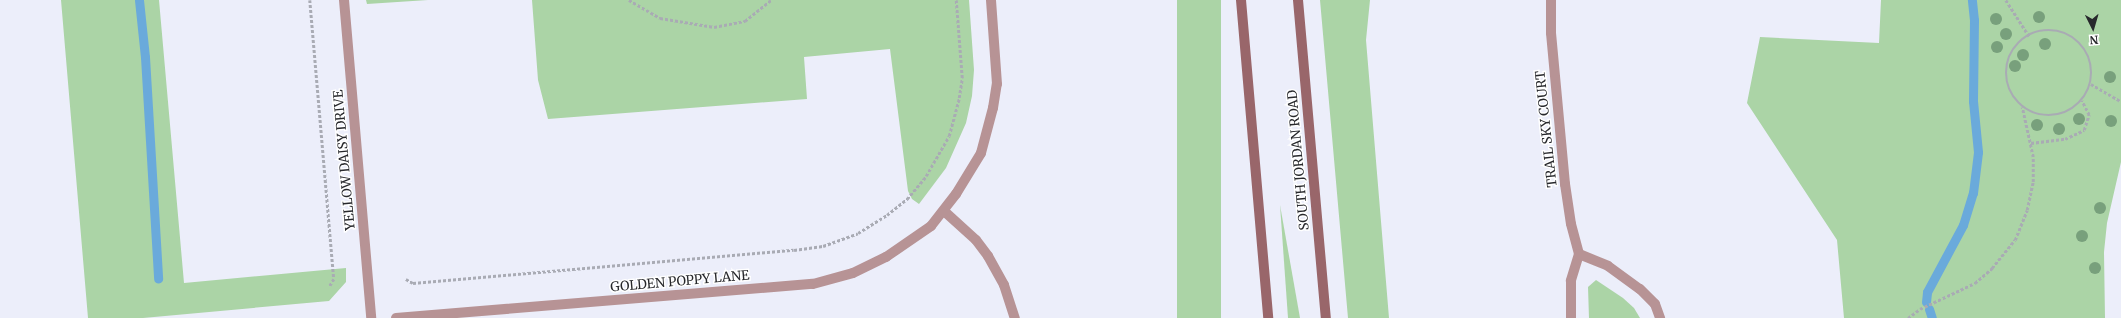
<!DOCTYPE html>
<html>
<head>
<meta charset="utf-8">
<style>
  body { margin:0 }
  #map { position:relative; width:2121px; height:318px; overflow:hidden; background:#eceefa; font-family:Merriweather,serif }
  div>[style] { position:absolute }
  .green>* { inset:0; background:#abd4a6; transform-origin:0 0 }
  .stream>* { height:9px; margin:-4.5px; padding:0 4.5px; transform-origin:4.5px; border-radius:4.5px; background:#6aaadb }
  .path>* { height:2.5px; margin-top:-1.25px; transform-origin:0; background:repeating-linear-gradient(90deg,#a9abb4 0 3px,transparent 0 5px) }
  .path>.ring { margin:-1.25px; padding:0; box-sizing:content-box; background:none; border:2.5px solid #a9abb4; border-radius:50% }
  .minor>* { height:10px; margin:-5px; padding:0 5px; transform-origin:5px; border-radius:5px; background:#b79395 }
  .secondary>* { height:10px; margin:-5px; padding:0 5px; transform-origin:5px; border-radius:5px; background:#99666a }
  .trees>* { width:12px; height:12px; margin:-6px; border-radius:50%; background:#78a07c }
  span { translate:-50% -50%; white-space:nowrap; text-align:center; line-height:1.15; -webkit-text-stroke:3px #fff; paint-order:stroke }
  .street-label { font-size:13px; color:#27282c }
  .north { position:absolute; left:2073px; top:8px; width:40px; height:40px; -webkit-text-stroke:3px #fff; paint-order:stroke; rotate:175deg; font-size:11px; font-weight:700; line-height:16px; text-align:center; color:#27282c }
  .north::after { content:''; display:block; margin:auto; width:14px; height:18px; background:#27282c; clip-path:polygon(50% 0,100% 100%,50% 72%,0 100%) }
</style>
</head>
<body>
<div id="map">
  <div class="green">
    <i style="clip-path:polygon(61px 0,159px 0,184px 283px,346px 268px,346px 282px,329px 301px,143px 318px,88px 318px)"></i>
    <i style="clip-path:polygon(366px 0,428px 0,367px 4px)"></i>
    <i style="clip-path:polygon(532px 0,969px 0,974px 70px,972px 96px,966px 123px,946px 168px,919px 204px,912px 199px,908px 191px,890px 49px,804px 57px,807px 99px,548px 119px,538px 80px)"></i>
    <i style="left:1177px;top:0;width:44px;height:319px"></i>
    <i style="clip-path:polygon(1320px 0,1370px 0,1366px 40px,1389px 318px,1348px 318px)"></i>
    <i style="clip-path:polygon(1881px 0,2121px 0,2121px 162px,2107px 223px,2104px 252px,2105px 318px,1844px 318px,1837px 240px,1747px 103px,1760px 37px,1879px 43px)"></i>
    <i style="clip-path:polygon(1280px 205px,1300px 318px,1288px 318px)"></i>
    <i style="clip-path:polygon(1596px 280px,1623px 298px,1634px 308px,1640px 318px,1589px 318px,1588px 287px)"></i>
  </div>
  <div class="stream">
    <i style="left:139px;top:0;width:57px;rotate:84deg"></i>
    <i style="left:145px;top:57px;width:222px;rotate:86.6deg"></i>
    <i style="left:1926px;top:302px;width:10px;rotate:-84deg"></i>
    <i style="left:1927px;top:292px;width:76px;rotate:-61.8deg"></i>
    <i style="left:1963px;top:225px;width:34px;rotate:-73deg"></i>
    <i style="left:1973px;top:193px;width:41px;rotate:-83deg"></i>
    <i style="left:1978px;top:152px;width:51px;rotate:-95.6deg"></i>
    <i style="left:1973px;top:101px;width:81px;rotate:-89.3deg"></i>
    <i style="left:1974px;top:20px;width:20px;rotate:-96deg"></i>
    <i style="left:1929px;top:309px;width:9px;rotate:72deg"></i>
  </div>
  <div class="path">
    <i style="left:310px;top:0;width:280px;rotate:85.1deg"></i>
    <i style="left:334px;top:279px;width:8px;rotate:120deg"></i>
    <i style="left:629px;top:0;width:36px;rotate:30deg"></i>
    <i style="left:660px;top:18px;width:55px;rotate:9.5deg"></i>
    <i style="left:714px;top:27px;width:32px;rotate:-11deg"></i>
    <i style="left:745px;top:21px;width:33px;rotate:-39deg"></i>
    <i style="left:2006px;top:0;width:43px;rotate:57.4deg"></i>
    <i class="ring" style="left:2006px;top:30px;width:83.5px;height:83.5px"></i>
    <i style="left:2091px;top:84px;width:34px;rotate:30deg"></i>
    <i style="left:2031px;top:143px;width:34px;rotate:-7deg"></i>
    <i style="left:2065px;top:139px;width:21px;rotate:-25deg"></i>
    <i style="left:2084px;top:130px;width:16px;rotate:-72deg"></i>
    <i style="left:2089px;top:115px;width:16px;rotate:-117deg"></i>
    <i style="left:406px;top:279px;width:8px;rotate:30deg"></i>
    <i style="left:413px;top:283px;width:382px;rotate:-5deg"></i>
    <i style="left:794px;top:250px;width:29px;rotate:-8deg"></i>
    <i style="left:823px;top:246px;width:37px;rotate:-20deg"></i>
    <i style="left:858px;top:233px;width:34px;rotate:-32deg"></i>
    <i style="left:887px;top:215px;width:26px;rotate:-39deg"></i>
    <i style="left:907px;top:199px;width:30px;rotate:-50deg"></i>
    <i style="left:926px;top:176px;width:46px;rotate:-60.1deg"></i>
    <i style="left:949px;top:136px;width:39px;rotate:-75deg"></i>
    <i style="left:959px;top:98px;width:20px;rotate:-81deg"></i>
    <i style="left:962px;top:78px;width:78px;rotate:-94.4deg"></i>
    <i style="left:1908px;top:318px;width:15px;rotate:-37deg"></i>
    <i style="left:1920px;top:309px;width:61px;rotate:-25.3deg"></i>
    <i style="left:1975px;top:283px;width:23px;rotate:-41deg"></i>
    <i style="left:1992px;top:268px;width:36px;rotate:-51deg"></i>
    <i style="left:2015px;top:240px;width:32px;rotate:-68deg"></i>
    <i style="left:2027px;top:210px;width:29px;rotate:-78deg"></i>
    <i style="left:2033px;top:182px;width:25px;rotate:-90deg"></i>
    <i style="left:2033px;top:157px;width:51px;rotate:-102.4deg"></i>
  </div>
  <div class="minor">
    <i style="left:344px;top:0;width:319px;rotate:85.1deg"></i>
    <i style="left:1551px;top:0;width:33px;rotate:90deg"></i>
    <i style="left:1551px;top:33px;width:152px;rotate:84.7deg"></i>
    <i style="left:1565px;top:184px;width:40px;rotate:81.5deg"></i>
    <i style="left:1571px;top:224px;width:31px;rotate:75deg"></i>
    <i style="left:1579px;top:254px;width:28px;rotate:107deg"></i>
    <i style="left:1571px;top:281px;width:37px;rotate:90deg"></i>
    <i style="left:944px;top:211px;width:43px;rotate:42.2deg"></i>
    <i style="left:976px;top:240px;width:20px;rotate:53deg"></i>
    <i style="left:988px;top:256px;width:33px;rotate:61deg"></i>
    <i style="left:1004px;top:285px;width:35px;rotate:72deg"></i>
    <i style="left:1579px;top:254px;width:31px;rotate:22deg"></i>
    <i style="left:1608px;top:266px;width:39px;rotate:36deg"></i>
    <i style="left:1640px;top:289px;width:21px;rotate:45deg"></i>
    <i style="left:1655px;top:304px;width:15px;rotate:70deg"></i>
    <i style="left:396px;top:318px;width:418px;rotate:-4.7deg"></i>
    <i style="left:813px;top:284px;width:41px;rotate:-15.4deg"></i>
    <i style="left:853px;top:273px;width:37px;rotate:-26deg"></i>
    <i style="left:886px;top:257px;width:55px;rotate:-34.6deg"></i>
    <i style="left:931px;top:226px;width:41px;rotate:-52deg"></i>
    <i style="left:956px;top:194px;width:48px;rotate:-58.6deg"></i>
    <i style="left:981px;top:153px;width:47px;rotate:-75.1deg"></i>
    <i style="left:993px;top:108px;width:24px;rotate:-81deg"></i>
    <i style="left:997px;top:84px;width:84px;rotate:-94.1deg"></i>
  </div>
  <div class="secondary">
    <i style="left:1241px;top:0;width:319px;rotate:85.1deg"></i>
    <i style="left:1298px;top:0;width:319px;rotate:85deg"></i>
  </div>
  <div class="trees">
    <i style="left:2039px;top:17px"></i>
    <i style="left:1996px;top:19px"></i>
    <i style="left:2006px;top:34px"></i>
    <i style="left:2045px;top:44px"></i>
    <i style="left:1997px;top:47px"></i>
    <i style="left:2023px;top:55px"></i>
    <i style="left:2015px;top:66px"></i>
    <i style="left:2110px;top:77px"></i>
    <i style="left:2079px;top:119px"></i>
    <i style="left:2111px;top:121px"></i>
    <i style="left:2037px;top:125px"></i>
    <i style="left:2059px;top:129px"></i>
    <i style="left:2100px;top:208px"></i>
    <i style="left:2082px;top:236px"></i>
    <i style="left:2095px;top:268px"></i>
  </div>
  <div class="street-label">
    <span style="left:1547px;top:129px;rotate:-96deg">TRAIL SKY COURT</span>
    <span style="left:345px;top:160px;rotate:-95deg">YELLOW DAISY DRIVE</span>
    <span style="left:1299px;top:160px;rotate:-95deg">SOUTH JORDAN ROAD</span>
    <span style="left:680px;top:282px;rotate:-5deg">GOLDEN POPPY LANE</span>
  </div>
  <div class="north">N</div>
</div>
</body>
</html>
